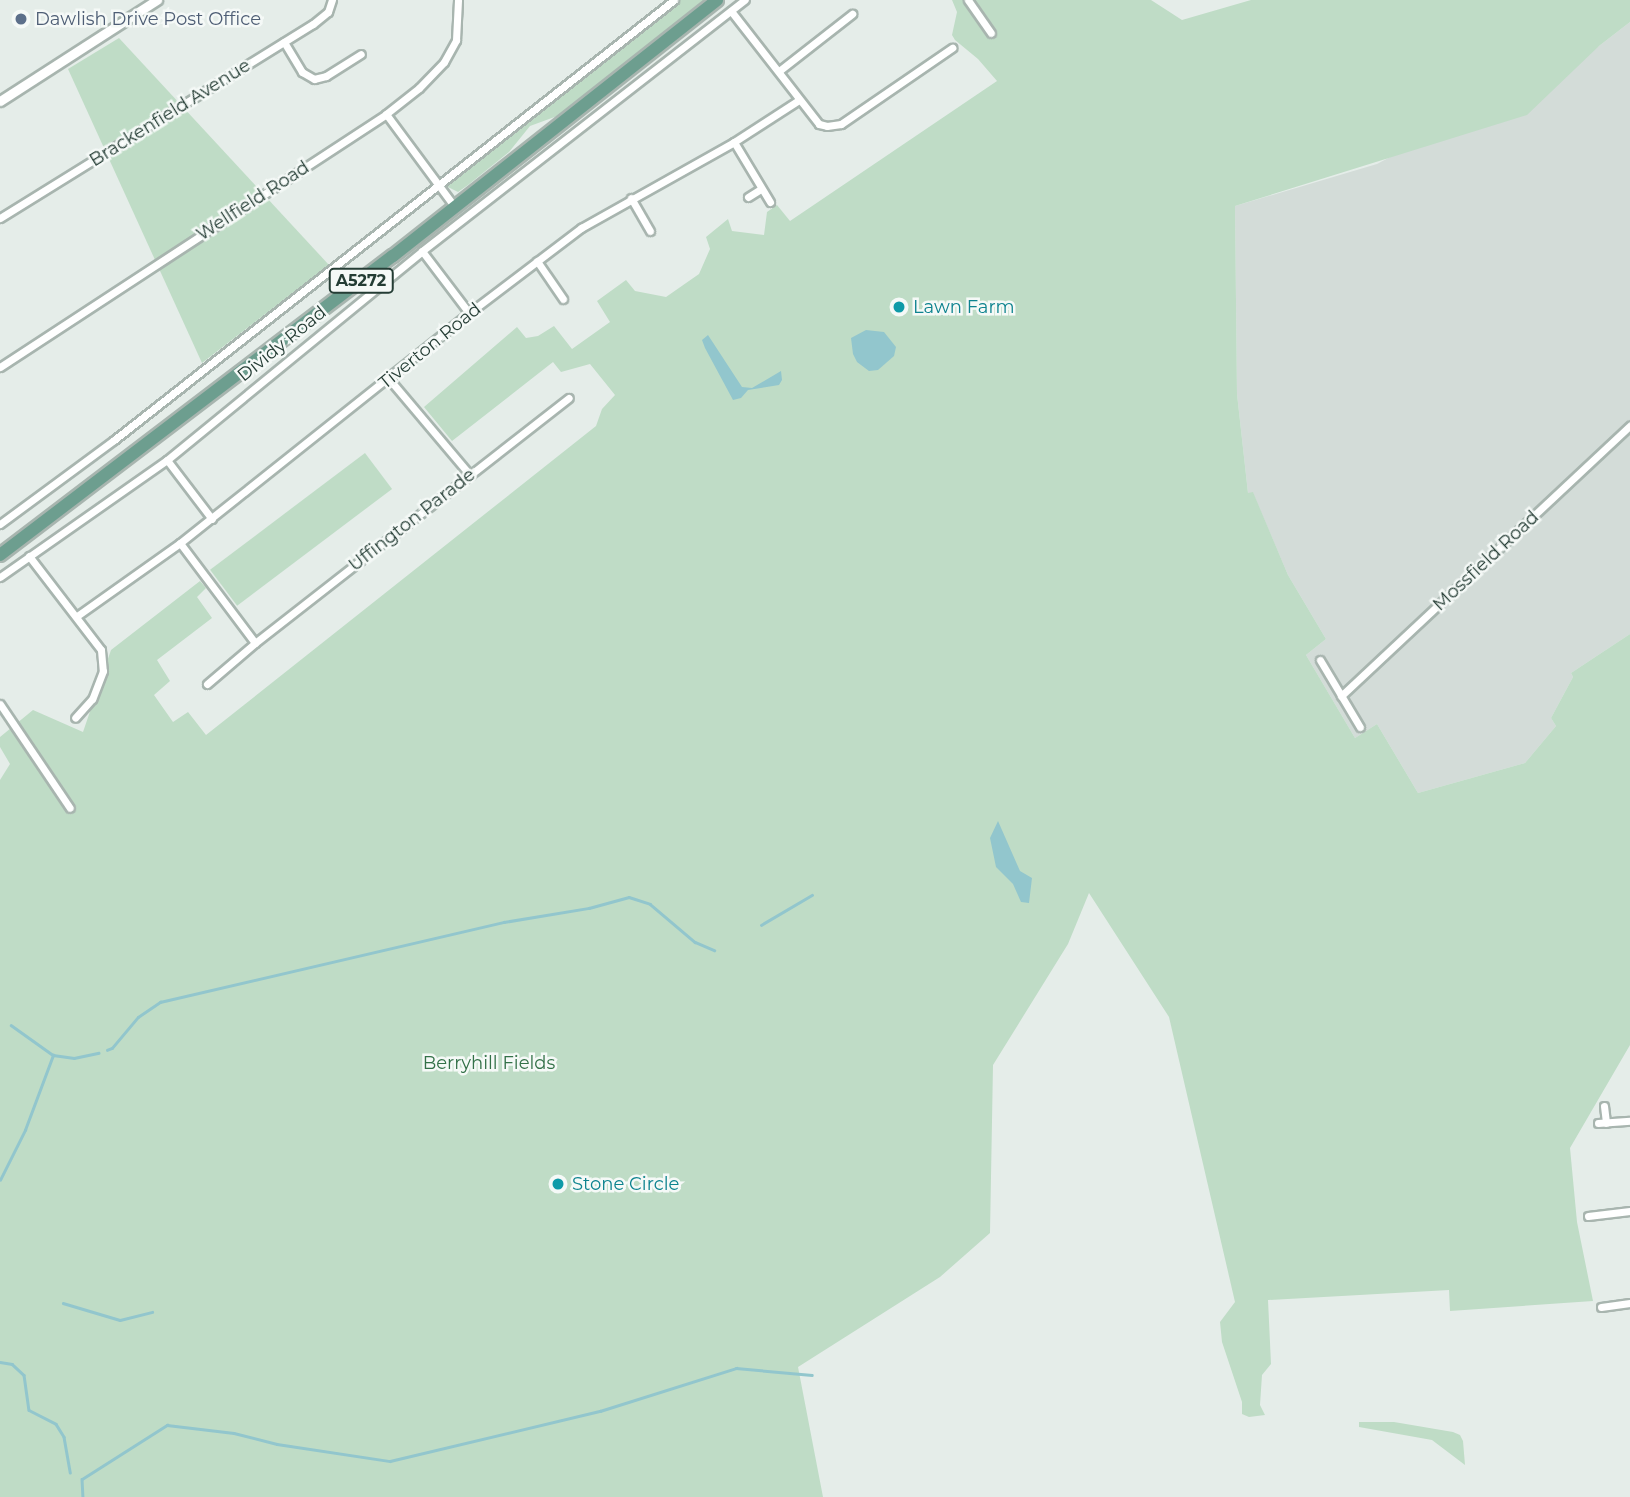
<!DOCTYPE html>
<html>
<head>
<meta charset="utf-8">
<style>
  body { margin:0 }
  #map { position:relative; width:1630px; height:1497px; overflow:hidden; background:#e5ede9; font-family:Montserrat,sans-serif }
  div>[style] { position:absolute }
  .built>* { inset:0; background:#d3dcd8 }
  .green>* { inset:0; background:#bfdcc6; transform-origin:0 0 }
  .water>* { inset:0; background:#92c6cd }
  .stream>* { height:2.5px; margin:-1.25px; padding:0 1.25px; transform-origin:1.25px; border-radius:1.25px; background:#92c6cd }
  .roads { filter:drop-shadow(2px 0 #a8b5af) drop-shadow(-2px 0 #a8b5af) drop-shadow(0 2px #a8b5af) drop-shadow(0 -2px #a8b5af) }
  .minor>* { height:7px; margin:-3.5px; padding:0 3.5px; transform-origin:3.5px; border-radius:3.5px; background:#fff }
  .tertiary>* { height:9px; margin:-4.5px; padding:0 4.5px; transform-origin:4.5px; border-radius:4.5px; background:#fff }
  .primary>* { height:12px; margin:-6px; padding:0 6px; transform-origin:6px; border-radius:6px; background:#6d9e8f }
  .dots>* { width:19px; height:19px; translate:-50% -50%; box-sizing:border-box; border:4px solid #f5f9f7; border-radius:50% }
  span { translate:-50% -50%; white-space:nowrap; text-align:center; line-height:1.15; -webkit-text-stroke:5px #f5f9f7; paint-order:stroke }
  .shield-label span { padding:2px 5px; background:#f5f9f7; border:2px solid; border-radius:5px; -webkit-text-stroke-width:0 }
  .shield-label { font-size:16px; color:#253d35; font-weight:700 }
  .service-label { font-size:18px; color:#4e5e75 }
  .left { translate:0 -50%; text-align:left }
  .street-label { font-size:18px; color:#253d35 }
  .culture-label { font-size:18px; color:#0d838f }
  .park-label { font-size:18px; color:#337148 }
</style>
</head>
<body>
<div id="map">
  <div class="built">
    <i style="clip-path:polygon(1630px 22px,1630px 634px,1571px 673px,1573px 677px,1551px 718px,1556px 726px,1525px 763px,1418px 793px,1377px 724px,1355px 738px,1306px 655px,1326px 639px,1288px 575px,1253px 493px,1248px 493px,1237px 394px,1235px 206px,1377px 164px,1599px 46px)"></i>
  </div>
  <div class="green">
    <i style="clip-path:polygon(680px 0,704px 0,560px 115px,530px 126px,509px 152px,468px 185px,458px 192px,448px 187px,447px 183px)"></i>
    <i style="clip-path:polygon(952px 0,1151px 0,1182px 20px,1251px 0,1630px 0,1630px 22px,1599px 46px,1527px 115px,1235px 206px,1237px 394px,1248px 493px,1253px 492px,1288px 575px,1326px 639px,1306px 655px,1355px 738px,1377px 724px,1418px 793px,1525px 763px,1556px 726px,1551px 718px,1573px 677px,1571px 673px,1630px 634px,1630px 1045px,1570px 1148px,1577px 1222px,1593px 1301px,1450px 1311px,1449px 1290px,1268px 1300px,1271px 1364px,1262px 1375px,1260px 1405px,1265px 1415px,1249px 1417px,1242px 1414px,1242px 1402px,1222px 1342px,1220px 1322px,1235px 1302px,1169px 1017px,1089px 893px,1068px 944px,993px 1065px,990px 1233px,940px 1277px,798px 1367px,823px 1497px,0 1497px,0 780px,10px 764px,0 747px,0 737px,33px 710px,83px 732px,111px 650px,200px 581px,206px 588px,197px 597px,212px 618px,157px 660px,170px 681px,154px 695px,173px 722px,188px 712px,206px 735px,596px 426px,602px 409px,615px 395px,590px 364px,561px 372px,553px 362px,452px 441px,424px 407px,517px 327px,526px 338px,538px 336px,554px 326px,572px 349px,610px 322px,597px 301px,626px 280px,635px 291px,666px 297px,699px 274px,710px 249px,706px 237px,728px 219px,732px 231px,764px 235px,767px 212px,777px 205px,790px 221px,997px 81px,978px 59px,955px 40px,952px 35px,957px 12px)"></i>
    <i style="clip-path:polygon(119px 38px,329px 265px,202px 363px,68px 69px)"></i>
    <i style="left:365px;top:453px;width:45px;height:194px;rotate:53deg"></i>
    <i style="clip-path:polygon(1359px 1422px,1394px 1422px,1453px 1432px,1460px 1435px,1463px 1441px,1465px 1465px,1432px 1440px,1359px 1427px)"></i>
  </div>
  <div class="water">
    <i style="clip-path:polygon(866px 330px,884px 332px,896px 347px,894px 356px,878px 370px,869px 371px,857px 362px,853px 354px,851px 338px)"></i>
    <i style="clip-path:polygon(708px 335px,742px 387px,752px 388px,781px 371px,782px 380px,779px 385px,748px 390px,741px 398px,733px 400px,705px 348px,702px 340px)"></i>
    <i style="clip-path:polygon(998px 821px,1020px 871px,1032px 878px,1029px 903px,1021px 902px,1013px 884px,996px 867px,990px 838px)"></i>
  </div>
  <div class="stream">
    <i style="left:761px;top:925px;width:59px;rotate:-30.5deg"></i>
    <i style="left:11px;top:1025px;width:52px;rotate:35.5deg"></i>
    <i style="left:53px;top:1055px;width:21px;rotate:8deg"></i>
    <i style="left:74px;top:1058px;width:25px;rotate:-12deg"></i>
    <i style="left:107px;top:1050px;width:5px;rotate:-22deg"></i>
    <i style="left:112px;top:1048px;width:40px;rotate:-50deg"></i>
    <i style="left:138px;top:1017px;width:27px;rotate:-34deg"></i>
    <i style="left:160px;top:1002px;width:353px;rotate:-13.1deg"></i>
    <i style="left:504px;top:922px;width:86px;rotate:-9.4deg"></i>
    <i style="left:589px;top:908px;width:41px;rotate:-15.4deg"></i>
    <i style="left:629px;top:897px;width:22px;rotate:18deg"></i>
    <i style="left:650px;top:904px;width:59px;rotate:40.2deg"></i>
    <i style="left:695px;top:942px;width:21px;rotate:23deg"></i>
    <i style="left:0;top:1180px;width:56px;rotate:-63.4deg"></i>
    <i style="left:25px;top:1130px;width:80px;rotate:-69.5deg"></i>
    <i style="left:63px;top:1303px;width:59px;rotate:16.6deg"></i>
    <i style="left:120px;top:1320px;width:33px;rotate:-14deg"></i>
    <i style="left:0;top:1362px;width:12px;rotate:9deg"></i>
    <i style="left:12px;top:1364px;width:16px;rotate:43deg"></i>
    <i style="left:24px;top:1375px;width:35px;rotate:82deg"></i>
    <i style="left:29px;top:1410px;width:30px;rotate:27deg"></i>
    <i style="left:56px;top:1424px;width:15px;rotate:58deg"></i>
    <i style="left:64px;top:1437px;width:36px;rotate:80deg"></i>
    <i style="left:82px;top:1479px;width:101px;rotate:-32.4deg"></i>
    <i style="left:167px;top:1425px;width:67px;rotate:6.8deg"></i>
    <i style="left:234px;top:1433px;width:44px;rotate:14.3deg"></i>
    <i style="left:277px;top:1444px;width:114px;rotate:8.6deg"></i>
    <i style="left:390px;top:1461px;width:216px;rotate:-13.4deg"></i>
    <i style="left:600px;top:1411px;width:143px;rotate:-17.5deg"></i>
    <i style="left:736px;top:1368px;width:76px;rotate:5.3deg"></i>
    <i style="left:82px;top:1479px;width:18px;rotate:87deg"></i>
  </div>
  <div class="roads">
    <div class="minor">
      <i style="left:968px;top:0;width:40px;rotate:55.1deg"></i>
      <i style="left:731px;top:11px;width:143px;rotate:52.1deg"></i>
      <i style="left:819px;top:124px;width:8px;rotate:14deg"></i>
      <i style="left:827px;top:126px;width:14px;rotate:-8deg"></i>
      <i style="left:841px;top:124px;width:135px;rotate:-34.4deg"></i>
      <i style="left:284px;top:42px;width:35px;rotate:59deg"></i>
      <i style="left:302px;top:72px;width:14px;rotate:30deg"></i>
      <i style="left:314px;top:79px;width:12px;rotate:-14deg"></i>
      <i style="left:326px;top:76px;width:41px;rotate:-32.2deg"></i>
      <i style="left:779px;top:71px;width:93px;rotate:-38deg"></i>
      <i style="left:386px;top:114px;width:114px;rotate:53.5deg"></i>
      <i style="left:734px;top:142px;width:70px;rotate:59deg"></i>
      <i style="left:748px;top:197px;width:15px;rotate:-32deg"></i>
      <i style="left:631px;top:198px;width:38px;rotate:60deg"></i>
      <i style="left:0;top:218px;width:368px;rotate:-31.8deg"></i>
      <i style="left:313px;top:24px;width:19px;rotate:-39deg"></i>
      <i style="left:328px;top:12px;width:13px;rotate:-72deg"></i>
      <i style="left:422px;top:251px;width:78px;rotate:52.8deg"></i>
      <i style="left:537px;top:261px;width:46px;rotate:55.6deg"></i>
      <i style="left:0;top:367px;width:462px;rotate:-33.2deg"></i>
      <i style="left:386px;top:114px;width:42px;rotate:-38.2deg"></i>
      <i style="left:419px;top:88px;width:36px;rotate:-46deg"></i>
      <i style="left:444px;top:62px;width:25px;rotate:-61deg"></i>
      <i style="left:456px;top:40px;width:40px;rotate:-87.1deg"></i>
      <i style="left:389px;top:379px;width:126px;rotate:49.8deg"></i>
      <i style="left:167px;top:460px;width:74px;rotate:52.7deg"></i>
      <i style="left:0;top:524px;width:142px;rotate:-36.4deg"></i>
      <i style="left:114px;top:440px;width:712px;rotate:-38.16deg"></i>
      <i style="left:180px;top:543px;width:125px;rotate:53.1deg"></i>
      <i style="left:29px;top:556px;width:118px;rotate:52.5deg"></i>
      <i style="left:101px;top:650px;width:21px;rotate:85deg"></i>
      <i style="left:103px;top:671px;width:30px;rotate:111deg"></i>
      <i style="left:92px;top:699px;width:25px;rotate:132deg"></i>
      <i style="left:0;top:577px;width:204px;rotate:-35deg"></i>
      <i style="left:167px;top:460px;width:330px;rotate:-39.3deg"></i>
      <i style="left:422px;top:251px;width:409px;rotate:-37.9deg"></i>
      <i style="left:77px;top:616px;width:126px;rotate:-35.3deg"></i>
      <i style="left:180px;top:543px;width:369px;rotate:-38.5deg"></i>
      <i style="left:469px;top:313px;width:141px;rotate:-37.2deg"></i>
      <i style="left:581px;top:228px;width:176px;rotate:-29.3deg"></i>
      <i style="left:734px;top:142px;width:77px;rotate:-32.9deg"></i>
      <i style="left:1320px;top:660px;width:78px;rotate:59.2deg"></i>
      <i style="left:207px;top:684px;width:63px;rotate:-40.5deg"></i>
      <i style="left:255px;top:643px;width:398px;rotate:-38deg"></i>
      <i style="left:1341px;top:696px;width:396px;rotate:-43.1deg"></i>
      <i style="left:0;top:704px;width:125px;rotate:56.1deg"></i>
      <i style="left:1604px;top:1106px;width:17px;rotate:83deg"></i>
      <i style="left:1598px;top:1123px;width:32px;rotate:-4deg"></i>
      <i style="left:1588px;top:1216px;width:42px;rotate:-6.8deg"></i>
      <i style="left:1601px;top:1307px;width:29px;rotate:-8deg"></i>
    </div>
    <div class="tertiary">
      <i style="left:0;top:101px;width:187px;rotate:-32.8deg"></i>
    </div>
    <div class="primary">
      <i style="left:0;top:555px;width:494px;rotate:-37.3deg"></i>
      <i style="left:393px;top:256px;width:413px;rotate:-38.3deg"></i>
    </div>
  </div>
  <div class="dots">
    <i style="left:21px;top:19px;background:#5c6f8a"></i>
    <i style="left:899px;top:307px;background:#0f9aa8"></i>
    <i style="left:558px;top:1184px;background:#0f9aa8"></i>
  </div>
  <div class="shield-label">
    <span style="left:361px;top:281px">A5272</span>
  </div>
  <div class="service-label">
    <span class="left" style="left:35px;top:19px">Dawlish Drive Post Office</span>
  </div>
  <div class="street-label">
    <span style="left:170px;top:113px;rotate:-32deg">Brackenfield Avenue</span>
    <span style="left:253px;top:201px;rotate:-33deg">Wellfield Road</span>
    <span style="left:282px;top:344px;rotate:-39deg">Dividy Road</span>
    <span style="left:430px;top:346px;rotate:-39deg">Tiverton Road</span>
    <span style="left:412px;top:520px;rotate:-38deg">Uffington Parade</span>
    <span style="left:1486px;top:561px;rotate:-43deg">Mossfield Road</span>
  </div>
  <div class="culture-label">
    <span class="left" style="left:913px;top:307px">Lawn Farm</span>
    <span class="left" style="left:572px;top:1184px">Stone Circle</span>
  </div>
  <div class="park-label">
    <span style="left:489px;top:1063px">Berryhill Fields</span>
  </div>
</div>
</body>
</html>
